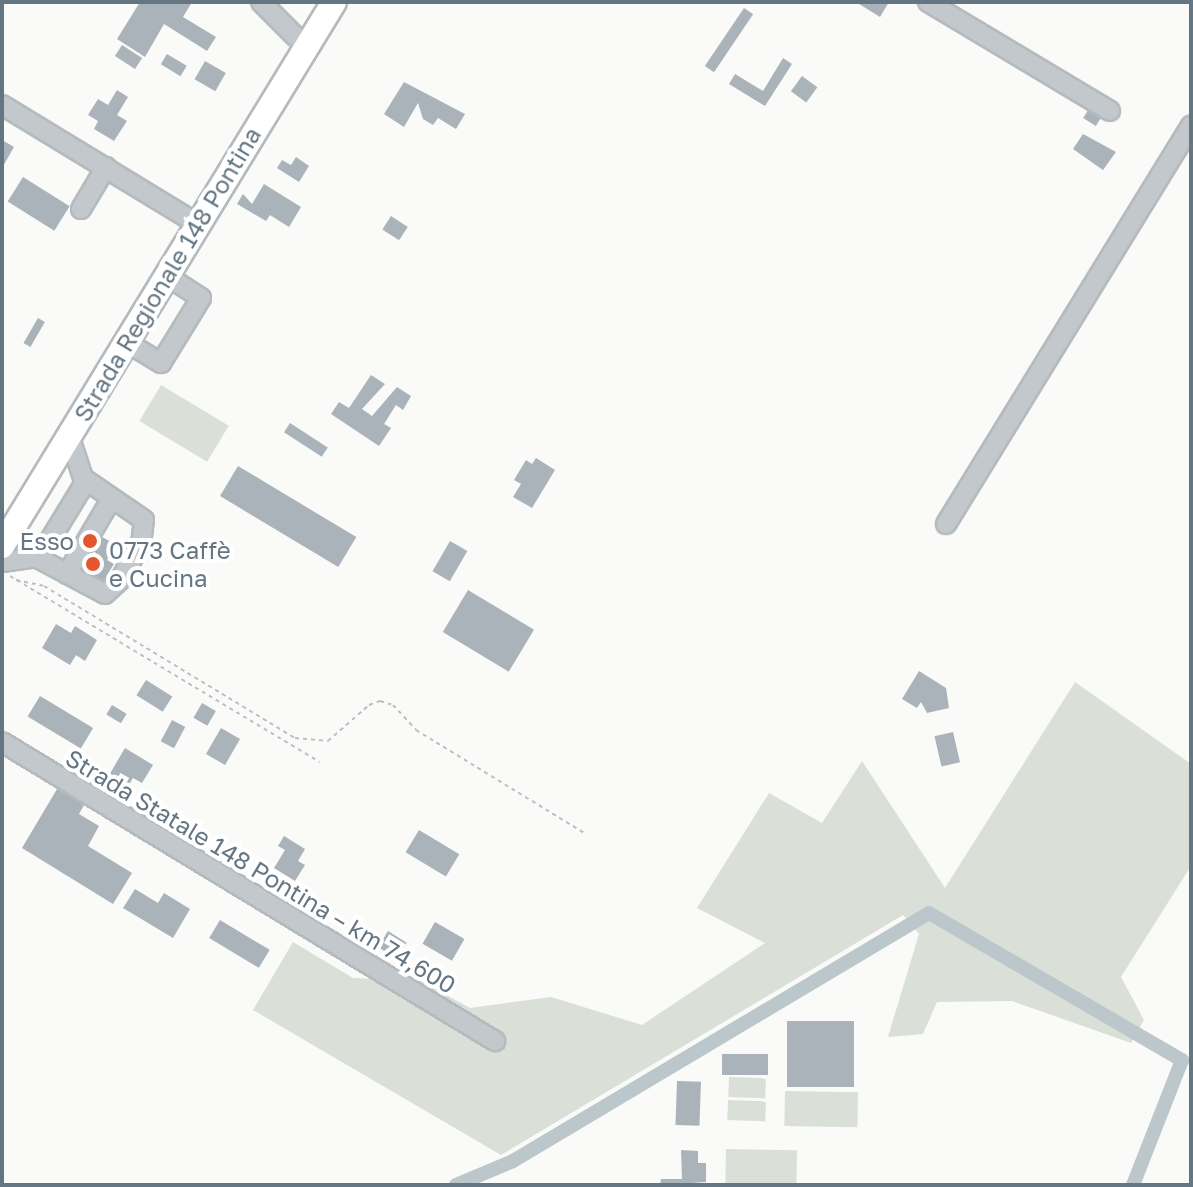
<!DOCTYPE html>
<html>
<head>
<meta charset="utf-8">
<style>
  body { margin:0 }
  #map { position:relative; width:1193px; height:1187px; overflow:hidden; background:#fafaf8; font-family:"Golos Text",sans-serif }
  div>[style] { position:absolute }
  .green>* { inset:0; background:#dadfd7; transform-origin:0 0 }
  .canal>* { height:14px; margin:-7px; padding:0 7px; transform-origin:7px; border-radius:7px; background:#bbc7cb }
  .building>* { inset:0; background:#aab3b9; transform-origin:0 0 }
  .path>* { height:2px; margin-top:-1px; transform-origin:0; background:repeating-linear-gradient(90deg,#bbbfc2 0 4px,transparent 0 8px) }
  .roads { filter:drop-shadow(2px 0 #b5babe) drop-shadow(-2px 0 #b5babe) drop-shadow(0 2px #b5babe) drop-shadow(0 -2px #b5babe) }
  .minor>* { height:18px; margin:-9px; padding:0 9px; transform-origin:9px; border-radius:9px; background:#c3c8cc }
  .major>* { height:24px; margin:-12px; padding:0 12px; transform-origin:12px; border-radius:12px; background:#fff }
  .dots>* { width:22px; height:22px; translate:-50% -50%; box-sizing:border-box; border:4px solid #fff; border-radius:50% }
  span { translate:-50% -50%; white-space:nowrap; text-align:center; line-height:1.15; -webkit-text-stroke:8px #fff; paint-order:stroke }
  .street-label { font-size:24px; color:#657683 }
  .poi-label { font-size:24px; color:#657683 }
  .right { translate:-100% -50%; text-align:right }
  .left { translate:0 -50%; text-align:left }
  .frame { position:absolute; inset:0; border:4px solid #657683; pointer-events:none }
</style>
</head>
<body>
<div id="map">
  <div class="green">
    <i style="left:161px;top:385px;width:79px;height:42px;rotate:31deg"></i>
    <i style="clip-path:polygon(1075px 682px,1191px 764px,1191px 866px,1121px 977px,1144px 1020px,1131px 1043px,1012px 1001px,937px 1002px,923px 1034px,888px 1037px,919px 934px,903px 915px,501px 1155px,253px 1010px,293px 942px,353px 978px,421px 981px,470px 1008px,551px 997px,642px 1025px,765px 943px,697px 908px,769px 793px,822px 823px,862px 761px,945px 888px)"></i>
    <i style="left:729px;top:1077px;width:37px;height:20px;rotate:2deg"></i>
    <i style="left:785px;top:1091px;width:73px;height:35px;rotate:1deg"></i>
    <i style="left:728px;top:1100px;width:38px;height:20px;rotate:2deg"></i>
    <i style="left:726px;top:1149px;width:71px;height:36px;rotate:1deg"></i>
  </div>
  <div class="canal">
    <i style="left:456px;top:1185px;width:62px;rotate:-22.8deg"></i>
    <i style="left:513px;top:1161px;width:484px;rotate:-30.8deg"></i>
    <i style="left:929px;top:913px;width:293px;rotate:30.2deg"></i>
    <i style="left:1182px;top:1060px;width:134px;rotate:111.4deg"></i>
  </div>
  <div class="building">
    <i style="clip-path:polygon(140px 2px,192px 2px,183px 17px,216px 37px,207px 51px,164px 24px,145px 57px,117px 39px)"></i>
    <i style="clip-path:polygon(856px 2px,889px 2px,880px 17px)"></i>
    <i style="left:744px;top:8px;width:11px;height:70px;rotate:34deg"></i>
    <i style="left:122px;top:45px;width:24px;height:13px;rotate:33deg"></i>
    <i style="left:167px;top:54px;width:23px;height:12px;rotate:31deg"></i>
    <i style="clip-path:polygon(783px 58px,792px 64px,765px 106px,729px 84px,735px 74px,763px 91px)"></i>
    <i style="left:205px;top:61px;width:24px;height:21px;rotate:30deg"></i>
    <i style="left:802px;top:76px;width:19px;height:19px;rotate:36deg"></i>
    <i style="clip-path:polygon(404px 82px,465px 114px,456px 129px,438px 118px,433px 125px,423px 119px,418px 103px,404px 127px,384px 114px)"></i>
    <i style="clip-path:polygon(117px 90px,128px 97px,117px 115px,127px 121px,114px 141px,94px 129px,98px 121px,88px 115px,98px 99px,108px 105px)"></i>
    <i style="left:1090px;top:107px;width:15px;height:13px;rotate:32deg"></i>
    <i style="clip-path:polygon(1083px 134px,1116px 152px,1103px 170px,1073px 149px)"></i>
    <i style="clip-path:polygon(2px 140px,14px 147px,2px 168px)"></i>
    <i style="clip-path:polygon(296px 157px,309px 166px,299px 182px,277px 168px,282px 160px,291px 165px)"></i>
    <i style="left:23px;top:177px;width:55px;height:29px;rotate:32deg"></i>
    <i style="clip-path:polygon(264px 184px,301px 207px,289px 227px,270px 215px,266px 221px,237px 204px,243px 194px,252px 204px)"></i>
    <i style="left:391px;top:216px;width:20px;height:16px;rotate:33deg"></i>
    <i style="left:38px;top:318px;width:8px;height:29px;rotate:30deg"></i>
    <i style="clip-path:polygon(371px 375px,385px 384px,362px 409px,372px 416px,397px 387px,411px 396px,403px 410px,396px 405px,384px 424px,391px 428px,379px 446px,331px 414px,339px 402px,349px 408px)"></i>
    <i style="left:290px;top:423px;width:45px;height:11px;rotate:33deg"></i>
    <i style="clip-path:polygon(536px 458px,555px 470px,532px 508px,513px 497px,521px 484px,514px 480px,526px 460px,532px 464px)"></i>
    <i style="left:238px;top:466px;width:138px;height:35px;rotate:31deg"></i>
    <i style="clip-path:polygon(85px 528px,117px 545px,107px 560px,114px 564px,102px 583px,84px 572px,96px 553px,77px 541px)"></i>
    <i style="left:450px;top:541px;width:20px;height:35px;rotate:30deg"></i>
    <i style="left:468px;top:590px;width:77px;height:49px;rotate:31deg"></i>
    <i style="clip-path:polygon(56px 624px,71px 633px,75px 626px,97px 640px,85px 661px,76px 655px,70px 665px,42px 648px)"></i>
    <i style="clip-path:polygon(919px 671px,946px 688px,949px 708px,927px 713px,921px 702px,917px 708px,902px 699px)"></i>
    <i style="left:146px;top:680px;width:31px;height:18px;rotate:32deg"></i>
    <i style="left:40px;top:696px;width:62px;height:24px;rotate:31deg"></i>
    <i style="left:202px;top:703px;width:16px;height:17px;rotate:30deg"></i>
    <i style="left:112px;top:705px;width:17px;height:11px;rotate:31deg"></i>
    <i style="left:172px;top:720px;width:15px;height:24px;rotate:28deg"></i>
    <i style="left:221px;top:728px;width:22px;height:30px;rotate:30deg"></i>
    <i style="left:953px;top:732px;width:31px;height:19px;rotate:77deg"></i>
    <i style="clip-path:polygon(125px 748px,153px 765px,142px 783px,133px 778px,124px 793px,105px 782px)"></i>
    <i style="clip-path:polygon(57px 789px,84px 805px,79px 814px,99px 826px,88px 846px,132px 873px,113px 904px,22px 848px)"></i>
    <i style="left:419px;top:830px;width:47px;height:26px;rotate:31deg"></i>
    <i style="clip-path:polygon(284px 836px,305px 849px,298px 861px,305px 865px,295px 881px,274px 868px,285px 850px,278px 846px)"></i>
    <i style="clip-path:polygon(135px 889px,158px 903px,164px 893px,190px 909px,173px 938px,123px 908px)"></i>
    <i style="left:220px;top:920px;width:58px;height:21px;rotate:31deg"></i>
    <i style="left:435px;top:922px;width:34px;height:25px;rotate:30deg"></i>
    <i style="left:388px;top:931px;width:22px;height:19px;rotate:32deg"></i>
    <i style="left:787px;top:1021px;width:67px;height:66px"></i>
    <i style="left:722px;top:1054px;width:46px;height:21px"></i>
    <i style="left:677px;top:1081px;width:24px;height:44px;rotate:2deg"></i>
    <i style="clip-path:polygon(681px 1150px,698px 1151px,698px 1163px,706px 1163px,706px 1182px,660px 1185px,661px 1179px,682px 1179px)"></i>
  </div>
  <div class="path">
    <i style="left:10px;top:576px;width:361px;rotate:31deg"></i>
    <i style="left:16px;top:580px;width:29px;rotate:12deg"></i>
    <i style="left:44px;top:586px;width:293px;rotate:31.2deg"></i>
    <i style="left:295px;top:738px;width:33px;rotate:5deg"></i>
    <i style="left:328px;top:741px;width:55px;rotate:-41.3deg"></i>
    <i style="left:369px;top:705px;width:12px;rotate:-20deg"></i>
    <i style="left:380px;top:701px;width:14px;rotate:17deg"></i>
    <i style="left:393px;top:705px;width:34px;rotate:47deg"></i>
    <i style="left:416px;top:730px;width:199px;rotate:31.5deg"></i>
  </div>
  <div class="roads">
    <div class="minor">
      <i style="left:261px;top:2px;width:49px;rotate:45deg"></i>
      <i style="left:928px;top:2px;width:212px;rotate:30.9deg"></i>
      <i style="left:2px;top:105px;width:215px;rotate:31.3deg"></i>
      <i style="left:81px;top:209px;width:49px;rotate:-59.2deg"></i>
      <i style="left:126px;top:342px;width:41px;rotate:31deg"></i>
      <i style="left:161px;top:363px;width:76px;rotate:-58.4deg"></i>
      <i style="left:201px;top:298px;width:40px;rotate:-147.1deg"></i>
      <i style="left:946px;top:524px;width:468px;rotate:-58.4deg"></i>
      <i style="left:39px;top:558px;width:90px;rotate:-58.6deg"></i>
      <i style="left:2px;top:562px;width:34px;rotate:-8deg"></i>
      <i style="left:36px;top:557px;width:78px;rotate:28.2deg"></i>
      <i style="left:105px;top:594px;width:21px;rotate:-43deg"></i>
      <i style="left:120px;top:580px;width:42px;rotate:-59.7deg"></i>
      <i style="left:141px;top:544px;width:24px;rotate:-83deg"></i>
      <i style="left:144px;top:520px;width:74px;rotate:-145.5deg"></i>
      <i style="left:83px;top:478px;width:45px;rotate:-108deg"></i>
      <i style="left:67px;top:574px;width:88px;rotate:-59.4deg"></i>
      <i style="left:2px;top:742px;width:577px;rotate:31.24deg"></i>
    </div>
    <div class="major">
      <i style="left:2px;top:546px;width:637px;rotate:-58.6deg"></i>
    </div>
  </div>
  <div class="dots">
    <i style="left:90px;top:541px;background:#e4572e"></i>
    <i style="left:93px;top:564px;background:#e4572e"></i>
  </div>
  <div class="street-label">
    <span style="left:167px;top:274px;rotate:-59deg">Strada Regionale 148 Pontina</span>
    <span style="left:261px;top:871px;rotate:31deg">Strada Statale 148 Pontina – km 74,600</span>
  </div>
  <div class="poi-label">
    <span class="right" style="left:74px;top:541px">Esso</span>
    <span class="left" style="left:109px;top:564px">0773 Caffè<br>e Cucina</span>
  </div>
  <div class="frame"></div>
</div>
</body>
</html>
